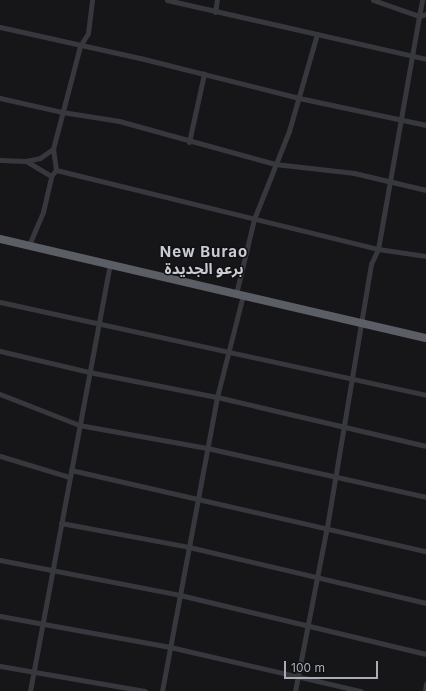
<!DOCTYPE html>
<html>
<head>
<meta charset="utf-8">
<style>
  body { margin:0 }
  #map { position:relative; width:426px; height:691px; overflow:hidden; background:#161618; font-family:Inter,"Noto Sans Arabic",sans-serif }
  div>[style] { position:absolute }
  .minor>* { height:5px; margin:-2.5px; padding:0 2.5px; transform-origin:2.5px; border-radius:2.5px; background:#37383d }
  .trunk>* { height:8px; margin:-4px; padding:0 4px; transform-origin:4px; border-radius:4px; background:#5b5e65 }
  span { translate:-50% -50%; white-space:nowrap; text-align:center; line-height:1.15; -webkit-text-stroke:3px #111113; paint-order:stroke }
  .district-label { font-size:15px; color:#c9ccd4; font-weight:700; letter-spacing:1px }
  .scale { position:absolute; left:284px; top:661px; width:94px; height:18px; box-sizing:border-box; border:2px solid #a8adb8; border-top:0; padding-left:5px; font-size:12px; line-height:14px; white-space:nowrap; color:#a8adb8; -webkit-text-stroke:3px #111113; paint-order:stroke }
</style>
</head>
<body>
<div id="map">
  <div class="minor">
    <i style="left:167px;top:0;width:266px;rotate:12.8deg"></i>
    <i style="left:373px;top:0;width:49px;rotate:19.2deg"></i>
    <i style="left:419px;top:16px;width:16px;rotate:-79deg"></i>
    <i style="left:215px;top:12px;width:12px;rotate:-81deg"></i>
    <i style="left:0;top:27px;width:143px;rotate:12.5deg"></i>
    <i style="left:140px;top:58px;width:164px;rotate:14.1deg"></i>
    <i style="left:299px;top:98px;width:130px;rotate:12deg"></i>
    <i style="left:0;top:98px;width:64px;rotate:12.7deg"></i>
    <i style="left:62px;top:112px;width:58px;rotate:9deg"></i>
    <i style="left:119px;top:121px;width:162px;rotate:15.4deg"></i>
    <i style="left:275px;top:164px;width:80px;rotate:6.5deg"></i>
    <i style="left:354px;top:173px;width:74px;rotate:13.3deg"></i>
    <i style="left:189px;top:142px;width:70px;rotate:-77.6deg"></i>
    <i style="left:0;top:160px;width:26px;rotate:2deg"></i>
    <i style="left:26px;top:161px;width:14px;rotate:-12deg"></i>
    <i style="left:40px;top:158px;width:16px;rotate:-35deg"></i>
    <i style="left:26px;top:161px;width:29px;rotate:31deg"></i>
    <i style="left:56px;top:170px;width:332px;rotate:13.8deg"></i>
    <i style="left:378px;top:249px;width:49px;rotate:8.3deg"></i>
    <i style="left:29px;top:245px;width:36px;rotate:-67deg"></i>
    <i style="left:43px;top:212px;width:37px;rotate:-77deg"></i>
    <i style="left:51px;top:176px;width:8px;rotate:-50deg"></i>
    <i style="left:56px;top:170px;width:21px;rotate:-98deg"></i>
    <i style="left:53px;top:149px;width:106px;rotate:-75.3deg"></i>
    <i style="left:80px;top:46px;width:15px;rotate:-58deg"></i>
    <i style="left:88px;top:33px;width:33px;rotate:-83deg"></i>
    <i style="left:236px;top:294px;width:77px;rotate:-76.5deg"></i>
    <i style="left:254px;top:219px;width:95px;rotate:-68.3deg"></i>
    <i style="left:289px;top:131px;width:101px;rotate:-73.9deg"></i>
    <i style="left:0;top:302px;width:436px;rotate:12.3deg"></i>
    <i style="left:0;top:351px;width:91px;rotate:13.3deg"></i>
    <i style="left:89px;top:372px;width:130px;rotate:11.1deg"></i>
    <i style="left:217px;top:397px;width:215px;rotate:13.2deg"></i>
    <i style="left:0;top:394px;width:85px;rotate:21.4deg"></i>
    <i style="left:79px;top:425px;width:130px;rotate:10.2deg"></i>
    <i style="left:207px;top:448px;width:224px;rotate:12.6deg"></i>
    <i style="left:0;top:456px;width:72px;rotate:16.9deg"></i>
    <i style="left:71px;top:470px;width:364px;rotate:12.9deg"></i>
    <i style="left:61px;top:523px;width:130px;rotate:10.6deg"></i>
    <i style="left:189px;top:547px;width:244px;rotate:13.3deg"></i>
    <i style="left:0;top:560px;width:183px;rotate:11deg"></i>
    <i style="left:180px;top:595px;width:253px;rotate:13.5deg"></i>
    <i style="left:0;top:616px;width:173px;rotate:10.3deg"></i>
    <i style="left:170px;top:647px;width:196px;rotate:13deg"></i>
    <i style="left:0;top:666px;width:147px;rotate:9.8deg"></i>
    <i style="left:30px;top:691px;width:433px;rotate:-79.4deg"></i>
    <i style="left:162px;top:691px;width:299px;rotate:-79.4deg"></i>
    <i style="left:217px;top:397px;width:105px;rotate:-75.7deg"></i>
    <i style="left:295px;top:691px;width:167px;rotate:-79deg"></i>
    <i style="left:327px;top:527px;width:267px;rotate:-80.5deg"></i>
    <i style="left:371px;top:264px;width:17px;rotate:-65deg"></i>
    <i style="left:378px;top:249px;width:237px;rotate:-80deg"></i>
    <i style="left:419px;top:16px;width:7px;rotate:-16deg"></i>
    <i style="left:425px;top:691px;width:7px;rotate:-82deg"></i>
  </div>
  <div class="trunk">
    <i style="left:0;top:239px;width:437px;rotate:13.1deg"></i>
  </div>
  <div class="district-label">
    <span style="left:204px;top:260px">New Burao<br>برعو الجديدة</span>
  </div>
  <div class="scale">100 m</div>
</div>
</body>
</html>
